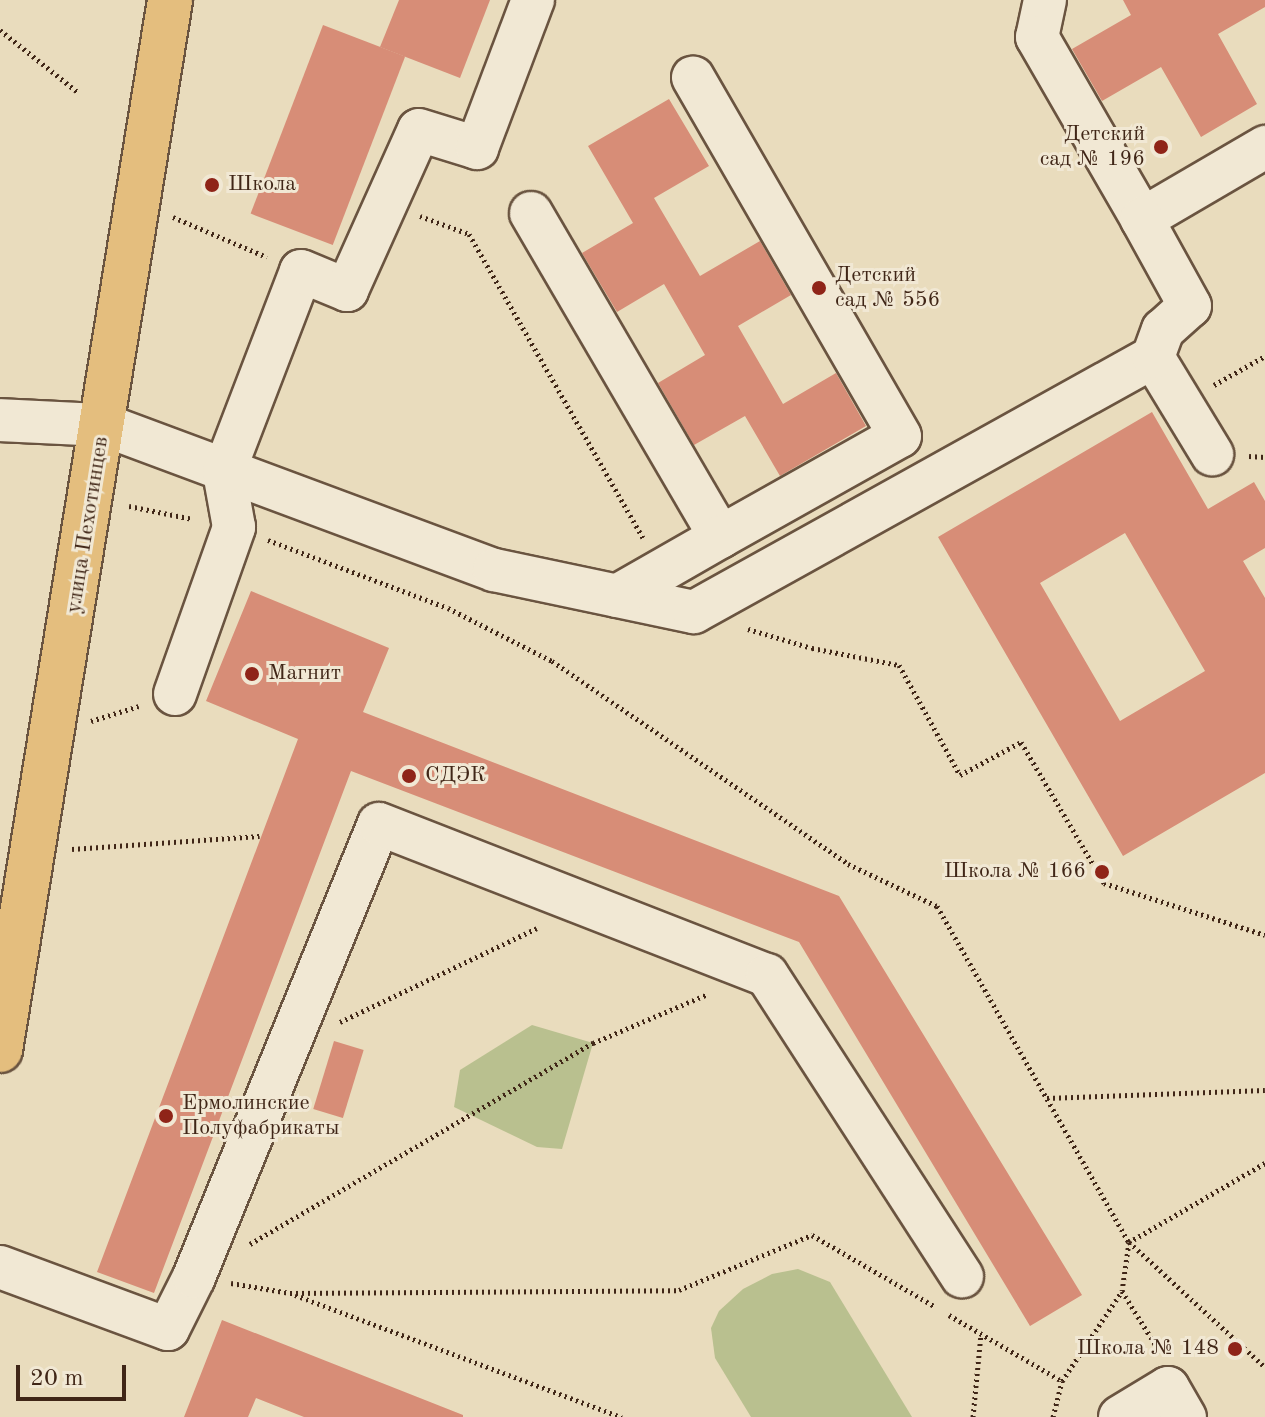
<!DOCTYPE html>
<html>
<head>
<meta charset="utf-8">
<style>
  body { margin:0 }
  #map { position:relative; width:1265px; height:1417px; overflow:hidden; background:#e9dcbd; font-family:"Old Standard TT",serif }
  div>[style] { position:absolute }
  .green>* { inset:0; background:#b9c08f }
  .building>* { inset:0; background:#d78d77; transform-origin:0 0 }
  .path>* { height:5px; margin-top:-2.5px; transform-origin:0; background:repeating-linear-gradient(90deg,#402617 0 2px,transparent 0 6px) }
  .roads { filter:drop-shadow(2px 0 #6a5440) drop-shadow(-2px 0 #6a5440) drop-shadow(0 2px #6a5440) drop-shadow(0 -2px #6a5440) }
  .minor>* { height:42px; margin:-21px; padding:0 21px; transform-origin:21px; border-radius:21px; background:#f1e8d4 }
  .major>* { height:44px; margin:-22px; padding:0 22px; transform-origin:22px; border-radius:22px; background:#e4be7e }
  .dots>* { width:22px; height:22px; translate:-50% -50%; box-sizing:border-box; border:4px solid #f1e8d4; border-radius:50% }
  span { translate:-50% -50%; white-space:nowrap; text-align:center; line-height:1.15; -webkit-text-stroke:6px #f1e8d4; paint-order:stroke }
  .poi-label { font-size:22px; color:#402617 }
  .right { translate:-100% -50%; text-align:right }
  .left { translate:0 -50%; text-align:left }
  .street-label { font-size:22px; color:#402617 }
  .scale { position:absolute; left:16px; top:1365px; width:110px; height:36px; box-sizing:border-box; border:4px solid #402617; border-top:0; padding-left:10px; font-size:24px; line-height:28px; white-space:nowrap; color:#402617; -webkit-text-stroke:6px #f1e8d4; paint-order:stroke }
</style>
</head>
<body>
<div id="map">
  <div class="green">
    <i style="clip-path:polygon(532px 1025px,593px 1043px,562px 1149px,537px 1147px,454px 1107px,460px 1070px)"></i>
    <i style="clip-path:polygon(798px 1269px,830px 1282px,912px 1417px,751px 1417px,715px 1358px,711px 1328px,719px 1311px,743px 1289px,772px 1274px)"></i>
  </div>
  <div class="building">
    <i style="clip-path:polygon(399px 0,490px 0,460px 78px,380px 47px)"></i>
    <i style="clip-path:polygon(1123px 0,1265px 0,1265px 7px,1218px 34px,1257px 104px,1201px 137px,1161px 67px,1102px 101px,1072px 49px,1131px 15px)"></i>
    <i style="left:323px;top:25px;width:88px;height:202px;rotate:21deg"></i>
    <i style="clip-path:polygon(669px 99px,709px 166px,654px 198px,700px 276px,760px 241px,791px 295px,738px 326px,783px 404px,836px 373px,866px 426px,780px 476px,745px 416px,694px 445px,658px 383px,705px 355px,664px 284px,617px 312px,582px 253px,633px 223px,588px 146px)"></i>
    <i style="clip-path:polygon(evenodd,1152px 412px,1208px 509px,1254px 482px,1265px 501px,1265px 548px,1243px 561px,1265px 598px,1265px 773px,1123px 856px,938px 537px,1152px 412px,1125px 533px,1205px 671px,1120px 721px,1040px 583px,1125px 533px)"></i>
    <i style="clip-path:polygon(251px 591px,389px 648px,363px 712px,839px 896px,1082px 1295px,1030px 1326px,799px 942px,351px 771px,154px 1293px,97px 1272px,298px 739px,206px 701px)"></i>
    <i style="left:334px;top:1041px;width:31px;height:71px;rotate:17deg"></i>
    <i style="clip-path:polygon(222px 1320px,463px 1415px,463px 1417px,304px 1417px,256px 1398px,248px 1417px,184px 1417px)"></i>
  </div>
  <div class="path">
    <i style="left:0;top:30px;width:101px;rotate:38.6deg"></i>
    <i style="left:420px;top:216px;width:52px;rotate:20.2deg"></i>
    <i style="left:469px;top:234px;width:350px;rotate:60.2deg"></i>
    <i style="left:173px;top:217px;width:102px;rotate:23.1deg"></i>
    <i style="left:1214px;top:385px;width:59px;rotate:-29.6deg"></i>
    <i style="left:1249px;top:456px;width:16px;rotate:4deg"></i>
    <i style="left:129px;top:506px;width:65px;rotate:11.5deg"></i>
    <i style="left:268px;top:540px;width:192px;rotate:20.7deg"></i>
    <i style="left:448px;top:608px;width:117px;rotate:27deg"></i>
    <i style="left:552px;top:661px;width:359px;rotate:34.4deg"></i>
    <i style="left:848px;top:864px;width:98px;rotate:25.3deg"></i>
    <i style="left:937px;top:906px;width:387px;rotate:60.3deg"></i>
    <i style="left:1129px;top:1242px;width:49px;rotate:98.1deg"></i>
    <i style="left:1122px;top:1291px;width:72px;rotate:58.1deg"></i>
    <i style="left:748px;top:629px;width:67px;rotate:16.5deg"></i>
    <i style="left:812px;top:648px;width:89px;rotate:11.1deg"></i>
    <i style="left:899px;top:665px;width:126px;rotate:61deg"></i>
    <i style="left:960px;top:775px;width:69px;rotate:-28.4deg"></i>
    <i style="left:1021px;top:742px;width:164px;rotate:59.5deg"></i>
    <i style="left:1104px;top:883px;width:169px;rotate:17.9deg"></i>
    <i style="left:91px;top:721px;width:50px;rotate:-17.4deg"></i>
    <i style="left:72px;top:849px;width:188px;rotate:-4deg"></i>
    <i style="left:340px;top:1022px;width:218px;rotate:-25.5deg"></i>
    <i style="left:1047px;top:1098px;width:218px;rotate:-2.1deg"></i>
    <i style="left:1265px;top:1163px;width:157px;rotate:149.8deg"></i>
    <i style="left:1129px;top:1242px;width:185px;rotate:42.6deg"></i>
    <i style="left:250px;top:1244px;width:398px;rotate:-30.4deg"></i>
    <i style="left:593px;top:1043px;width:125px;rotate:-23.1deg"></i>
    <i style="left:231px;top:1283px;width:60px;rotate:9.6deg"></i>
    <i style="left:290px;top:1293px;width:389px;rotate:-0.4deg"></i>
    <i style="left:679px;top:1290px;width:144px;rotate:-22.5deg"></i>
    <i style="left:812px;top:1235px;width:141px;rotate:30.2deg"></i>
    <i style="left:295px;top:1295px;width:349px;rotate:20.5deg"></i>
    <i style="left:949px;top:1315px;width:131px;rotate:30.3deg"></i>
    <i style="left:1062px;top:1381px;width:108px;rotate:-56.3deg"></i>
    <i style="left:973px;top:1417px;width:83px;rotate:-84.5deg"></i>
    <i style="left:1053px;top:1417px;width:37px;rotate:-76deg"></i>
  </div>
  <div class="roads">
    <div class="minor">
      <i style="left:1045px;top:0;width:38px;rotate:102deg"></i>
      <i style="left:1037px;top:37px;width:210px;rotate:60deg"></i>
      <i style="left:1142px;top:219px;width:143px;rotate:-30.3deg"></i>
      <i style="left:531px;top:213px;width:375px;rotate:59.7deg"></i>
      <i style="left:720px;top:537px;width:206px;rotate:-29.3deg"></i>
      <i style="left:900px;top:436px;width:414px;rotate:-120deg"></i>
      <i style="left:1153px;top:357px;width:114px;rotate:58.7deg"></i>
      <i style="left:0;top:420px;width:104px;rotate:2.8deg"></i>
      <i style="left:104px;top:425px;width:416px;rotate:20.4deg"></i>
      <i style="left:494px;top:570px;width:204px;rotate:11.9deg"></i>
      <i style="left:694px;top:612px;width:525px;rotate:-29.05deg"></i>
      <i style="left:1153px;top:357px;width:29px;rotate:-70deg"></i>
      <i style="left:1163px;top:330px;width:36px;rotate:-42deg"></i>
      <i style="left:1190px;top:306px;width:99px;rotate:-118.9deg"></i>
      <i style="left:617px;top:596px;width:119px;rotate:-29.8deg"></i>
      <i style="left:175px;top:694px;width:177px;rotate:-70.5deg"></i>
      <i style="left:234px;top:527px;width:56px;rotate:-100.3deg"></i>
      <i style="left:224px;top:472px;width:215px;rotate:-69deg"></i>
      <i style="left:301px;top:271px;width:50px;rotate:22.4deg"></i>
      <i style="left:347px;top:290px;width:175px;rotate:-65.8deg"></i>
      <i style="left:419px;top:130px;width:61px;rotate:17.2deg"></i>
      <i style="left:477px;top:148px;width:158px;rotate:-69.3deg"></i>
      <i style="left:0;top:1267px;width:179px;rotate:20.3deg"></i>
      <i style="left:168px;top:1329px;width:58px;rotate:-63.4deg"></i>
      <i style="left:194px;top:1277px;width:489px;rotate:-67.8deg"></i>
      <i style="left:379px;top:824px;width:416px;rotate:21.3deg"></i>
      <i style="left:767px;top:975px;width:359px;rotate:57.1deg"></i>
      <i style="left:1120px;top:1417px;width:56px;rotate:-31.1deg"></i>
      <i style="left:1168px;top:1388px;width:34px;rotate:60deg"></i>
    </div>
    <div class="major">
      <i style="left:0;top:1050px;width:1064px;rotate:-80.8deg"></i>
    </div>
  </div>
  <div class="dots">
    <i style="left:1161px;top:147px;background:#8f2418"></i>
    <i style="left:212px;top:185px;background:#8f2418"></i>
    <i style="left:819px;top:288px;background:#8f2418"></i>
    <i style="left:252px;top:674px;background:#8f2418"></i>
    <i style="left:409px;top:776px;background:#8f2418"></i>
    <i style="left:1102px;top:872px;background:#8f2418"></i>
    <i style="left:166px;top:1116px;background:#8f2418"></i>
    <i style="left:1235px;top:1349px;background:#8f2418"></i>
  </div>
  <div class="poi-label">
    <span class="right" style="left:1145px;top:147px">Детский<br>сад № 196</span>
    <span class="left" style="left:228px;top:185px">Школа</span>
    <span class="left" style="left:835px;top:288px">Детский<br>сад № 556</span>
    <span class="left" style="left:268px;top:674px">Магнит</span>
    <span class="left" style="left:425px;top:776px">СДЭК</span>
    <span class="right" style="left:1086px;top:872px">Школа № 166</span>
    <span class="left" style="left:182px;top:1116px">Ермолинские<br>Полуфабрикаты</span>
    <span class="right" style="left:1219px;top:1349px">Школа № 148</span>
  </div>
  <div class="street-label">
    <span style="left:88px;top:525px;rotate:-81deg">улица Пехотинцев</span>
  </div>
  <div class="scale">20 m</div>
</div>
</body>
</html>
